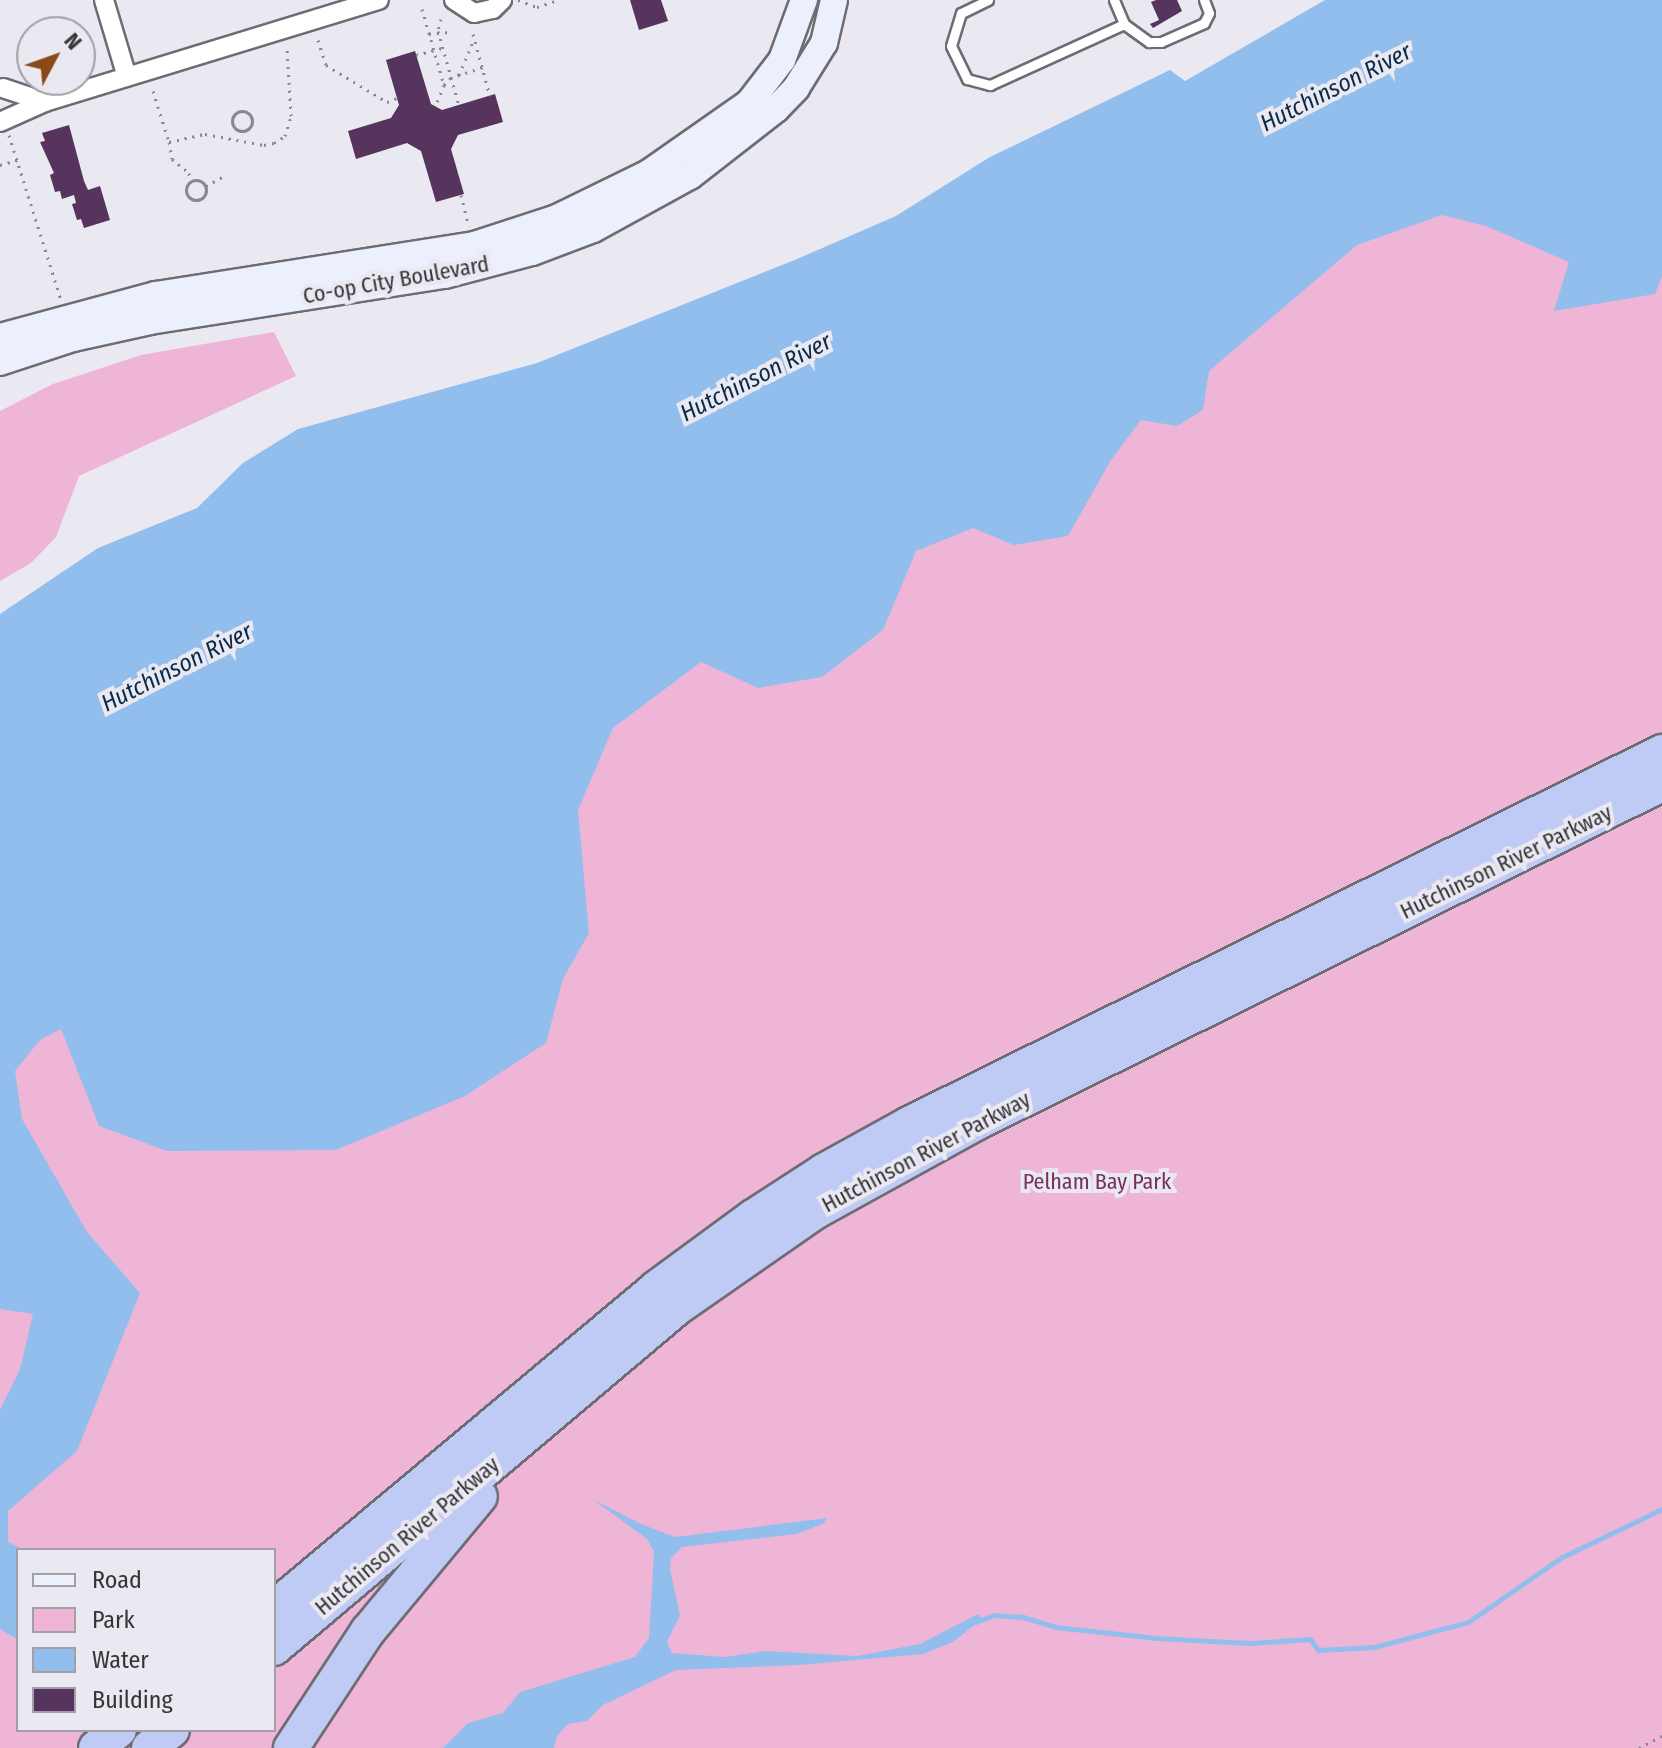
<!DOCTYPE html>
<html>
<head>
<meta charset="utf-8">
<style>
  body { margin:0 }
  #map { position:relative; width:1662px; height:1748px; overflow:hidden; background:#eae8f0; font-family:"Fira Sans Condensed",sans-serif }
  div>[style] { position:absolute }
  .green>* { inset:0; background:#efb5d7 }
  .water>* { inset:0; background:#92beee }
  .stream>* { height:5px; margin:-2.5px; padding:0 2.5px; transform-origin:2.5px; border-radius:2.5px; background:#92beee }
  .building>* { inset:0; background:#57345e }
  .path>* { height:3px; margin-top:-1.5px; transform-origin:0; background:repeating-linear-gradient(90deg,#89888e 0 2px,transparent 0 8px) }
  .path>.ring { margin:-1.5px; padding:0; box-sizing:content-box; background:none; border:3px solid #89888e; border-radius:50% }
  .roads { filter:drop-shadow(2px 0 #6d6c72) drop-shadow(-2px 0 #6d6c72) drop-shadow(0 2px #6d6c72) drop-shadow(0 -2px #6d6c72) }
  .lane>* { height:9px; margin:-4.5px; padding:0 4.5px; transform-origin:4.5px; border-radius:4.5px; background:#fff }
  .street>* { height:18px; margin:-9px; padding:0 9px; transform-origin:9px; border-radius:9px; background:#fff }
  .secondary>* { height:26px; margin:-13px; padding:0 13px; transform-origin:13px; border-radius:13px; background:#eceffc }
  .highway>* { height:34px; margin:-17px; padding:0 17px; transform-origin:17px; border-radius:17px; background:#bfcaf5 }
  span { translate:-50% -50%; white-space:nowrap; text-align:center; line-height:1.15; -webkit-text-stroke:8px #eae8f0; paint-order:stroke }
  .street-label { font-size:22px; color:#353538 }
  .park-label { font-size:22px; color:#75305c }
  .water-label { font-size:24px; color:#0a2a49; font-style:italic }
  .legend { position:absolute; left:16px; top:1548px; width:260px; height:184px; box-sizing:border-box; background:#eae8f0; border:2px solid #a2a0a6; margin:0; padding:10px 14px; list-style:none; font-size:24px; color:#353538 }
  .legend li { display:flex; align-items:center; gap:16px; height:40px }
  .legend b { width:40px; border:2px solid #a2a0a6 }
  .north { position:absolute; left:16px; top:16px; width:80px; height:80px; box-sizing:border-box; background:#eae8f0; border:2px solid #a2a0a6; border-radius:50%; rotate:49deg; font-size:22px; font-weight:700; line-height:32px; text-align:center; color:#353538 }
  .north::after { content:''; display:block; margin:auto; width:28px; height:36px; background:#8b4917; clip-path:polygon(50% 0,100% 100%,50% 72%,0 100%) }
</style>
</head>
<body>
<div id="map">
  <div class="green">
    <i style="clip-path:polygon(evenodd,1662px 17px,1662px 1748px,0 1748px,0 1172px,80px 1361px,0 1125px,0 902px,1662px 17px,18px 1550px,274px 1550px,274px 1730px,18px 1730px,18px 1550px)"></i>
    <i style="clip-path:polygon(274px 332px,296px 376px,79px 476px,56px 537px,31px 563px,0 581px,0 411px,53px 384px,141px 355px)"></i>
  </div>
  <div class="water">
    <i style="clip-path:polygon(1325px 0,1662px 0,1662px 276px,1655px 294px,1554px 311px,1569px 262px,1486px 226px,1442px 215px,1357px 245px,1209px 371px,1203px 410px,1177px 426px,1141px 420px,1111px 460px,1068px 536px,1014px 545px,973px 528px,916px 551px,883px 630px,822px 677px,758px 688px,701px 662px,613px 728px,578px 810px,589px 933px,563px 979px,546px 1043px,465px 1096px,336px 1150px,167px 1151px,99px 1126px,61px 1029px,40px 1040px,15px 1071px,22px 1119px,87px 1232px,140px 1293px,77px 1451px,8px 1511px,8px 1542px,24px 1550px,18px 1550px,18px 1640px,0 1629px,0 1410px,20px 1369px,33px 1314px,0 1309px,0 614px,98px 548px,197px 508px,243px 463px,298px 429px,537px 363px,797px 259px,896px 216px,990px 157px,1170px 70px,1185px 81px)"></i>
    <i style="clip-path:polygon(594px 1500px,641px 1524px,675px 1537px,827px 1518px,823px 1524px,796px 1534px,682px 1547px,671px 1558px,670px 1569px,680px 1615px,667px 1642px,672px 1653px,725px 1657px,765px 1651px,857px 1656px,920px 1644px,978px 1614px,982px 1619px,953px 1642px,923px 1654px,799px 1665px,676px 1670px,603px 1705px,587px 1721px,568px 1724px,557px 1736px,554px 1748px,443px 1748px,468px 1723px,503px 1713px,520px 1692px,635px 1657px,649px 1638px,654px 1552px,647px 1539px)"></i>
  </div>
  <div class="stream">
    <i style="left:976px;top:1622px;width:19px;rotate:-21deg"></i>
    <i style="left:994px;top:1615px;width:29px;rotate:4deg"></i>
    <i style="left:1023px;top:1617px;width:34px;rotate:17deg"></i>
    <i style="left:1055px;top:1627px;width:102px;rotate:6.2deg"></i>
    <i style="left:1156px;top:1638px;width:93px;rotate:3.1deg"></i>
    <i style="left:1249px;top:1643px;width:61px;rotate:-3.8deg"></i>
    <i style="left:1310px;top:1639px;width:14px;rotate:54deg"></i>
    <i style="left:1318px;top:1650px;width:56px;rotate:-3.1deg"></i>
    <i style="left:1374px;top:1647px;width:97px;rotate:-14.9deg"></i>
    <i style="left:1468px;top:1622px;width:114px;rotate:-34.7deg"></i>
    <i style="left:1562px;top:1557px;width:111px;rotate:-25.6deg"></i>
  </div>
  <div class="building">
    <i style="clip-path:polygon(630px 0,661px 0,668px 21px,639px 30px)"></i>
    <i style="clip-path:polygon(1156px 0,1177px 0,1182px 11px,1153px 28px,1150px 24px,1159px 20px,1151px 2px)"></i>
    <i style="clip-path:polygon(415px 51px,431px 104px,442px 110px,495px 94px,503px 122px,458px 135px,451px 149px,464px 194px,436px 202px,421px 151px,407px 143px,356px 159px,348px 131px,391px 118px,399px 105px,386px 60px)"></i>
    <i style="clip-path:polygon(69px 125px,84px 181px,88px 190px,100px 186px,110px 220px,84px 228px,81px 219px,77px 220px,72px 204px,76px 203px,74px 195px,62px 199px,60px 191px,55px 192px,50px 175px,54px 173px,40px 142px,45px 141px,42px 133px)"></i>
  </div>
  <div class="path">
    <i style="left:518px;top:0;width:20px;rotate:20deg"></i>
    <i style="left:537px;top:7px;width:23px;rotate:-18deg"></i>
    <i style="left:422px;top:9px;width:79px;rotate:73.9deg"></i>
    <i style="left:444px;top:85px;width:24px;rotate:112deg"></i>
    <i style="left:441px;top:19px;width:12px;rotate:104deg"></i>
    <i style="left:438px;top:31px;width:77px;rotate:74.2deg"></i>
    <i style="left:429px;top:34px;width:20px;rotate:-6deg"></i>
    <i style="left:473px;top:34px;width:64px;rotate:74.7deg"></i>
    <i style="left:318px;top:40px;width:26px;rotate:72deg"></i>
    <i style="left:326px;top:65px;width:71px;rotate:31.2deg"></i>
    <i style="left:387px;top:102px;width:11px;rotate:-22deg"></i>
    <i style="left:416px;top:55px;width:27px;rotate:-15deg"></i>
    <i style="left:459px;top:75px;width:39px;rotate:-67deg"></i>
    <i style="left:444px;top:85px;width:9px;rotate:-49deg"></i>
    <i style="left:450px;top:78px;width:35px;rotate:-18deg"></i>
    <i style="left:153px;top:91px;width:53px;rotate:72.6deg"></i>
    <i style="left:169px;top:142px;width:37px;rotate:-13deg"></i>
    <i style="left:205px;top:134px;width:60px;rotate:10.6deg"></i>
    <i style="left:264px;top:145px;width:10px;rotate:-11deg"></i>
    <i style="left:274px;top:143px;width:13px;rotate:-32deg"></i>
    <i style="left:285px;top:136px;width:21px;rotate:-73deg"></i>
    <i style="left:291px;top:116px;width:67px;rotate:-93.4deg"></i>
    <i class="ring" style="left:232px;top:111px;width:17px;height:17px"></i>
    <i style="left:9px;top:135px;width:173px;rotate:72.5deg"></i>
    <i style="left:169px;top:142px;width:17px;rotate:80deg"></i>
    <i style="left:172px;top:159px;width:22px;rotate:39deg"></i>
    <i style="left:189px;top:173px;width:8px;rotate:83deg"></i>
    <i style="left:0;top:165px;width:18px;rotate:-16deg"></i>
    <i class="ring" style="left:186px;top:180px;width:17px;height:17px"></i>
    <i style="left:206px;top:186px;width:21px;rotate:-29deg"></i>
    <i style="left:461px;top:195px;width:32px;rotate:76deg"></i>
    <i style="left:1639px;top:1748px;width:26px;rotate:-28deg"></i>
  </div>
  <div class="roads">
    <div class="lane">
      <i style="left:988px;top:0;width:30px;rotate:154deg"></i>
      <i style="left:961px;top:13px;width:34px;rotate:107deg"></i>
      <i style="left:951px;top:46px;width:37px;rotate:64deg"></i>
      <i style="left:967px;top:79px;width:24px;rotate:15deg"></i>
      <i style="left:990px;top:85px;width:147px;rotate:-24.5deg"></i>
      <i style="left:1114px;top:0;width:26px;rotate:67deg"></i>
      <i style="left:1124px;top:24px;width:31px;rotate:36deg"></i>
      <i style="left:1149px;top:42px;width:12px"></i>
      <i style="left:1161px;top:42px;width:47px;rotate:-23.8deg"></i>
      <i style="left:1204px;top:23px;width:11px;rotate:-63deg"></i>
      <i style="left:1209px;top:13px;width:14px;rotate:-111deg"></i>
    </div>
    <div class="street">
      <i style="left:104px;top:0;width:80px;rotate:73.4deg"></i>
      <i style="left:454px;top:0;width:24px;rotate:33deg"></i>
      <i style="left:474px;top:13px;width:19px;rotate:-12deg"></i>
      <i style="left:493px;top:9px;width:13px;rotate:-45deg"></i>
      <i style="left:45px;top:102px;width:349px;rotate:-17deg"></i>
      <i style="left:0;top:122px;width:49px;rotate:-24deg"></i>
      <i style="left:45px;top:102px;width:44px;rotate:-161.6deg"></i>
    </div>
    <div class="secondary">
      <i style="left:0;top:337px;width:162px;rotate:-15.1deg"></i>
      <i style="left:156px;top:295px;width:322px;rotate:-8.9deg"></i>
      <i style="left:474px;top:245px;width:87px;rotate:-18deg"></i>
      <i style="left:557px;top:218px;width:102px;rotate:-26.1deg"></i>
      <i style="left:649px;top:173px;width:122px;rotate:-35deg"></i>
      <i style="left:749px;top:103px;width:54px;rotate:-52.5deg"></i>
      <i style="left:782px;top:60px;width:64px;rotate:-69.9deg"></i>
      <i style="left:0;top:362px;width:77px;rotate:-18.2deg"></i>
      <i style="left:73px;top:338px;width:79px;rotate:-12.4deg"></i>
      <i style="left:150px;top:321px;width:299px;rotate:-8.9deg"></i>
      <i style="left:445px;top:275px;width:90px;rotate:-14.8deg"></i>
      <i style="left:532px;top:252px;width:65px;rotate:-20.7deg"></i>
      <i style="left:593px;top:229px;width:111px;rotate:-28.7deg"></i>
      <i style="left:690px;top:176px;width:109px;rotate:-37.9deg"></i>
      <i style="left:776px;top:109px;width:29px;rotate:-46deg"></i>
      <i style="left:796px;top:88px;width:53px;rotate:-58.1deg"></i>
      <i style="left:824px;top:43px;width:44px;rotate:-76.9deg"></i>
    </div>
    <div class="highway">
      <i style="left:274px;top:1608px;width:497px;rotate:-39.9deg"></i>
      <i style="left:655px;top:1289px;width:122px;rotate:-36.3deg"></i>
      <i style="left:753px;top:1217px;width:85px;rotate:-32.9deg"></i>
      <i style="left:824px;top:1171px;width:97px;rotate:-28.9deg"></i>
      <i style="left:909px;top:1124px;width:840px;rotate:-26.29deg"></i>
      <i style="left:274px;top:1648px;width:529px;rotate:-40.17deg"></i>
      <i style="left:678px;top:1307px;width:165px;rotate:-34.8deg"></i>
      <i style="left:813px;top:1213px;width:186px;rotate:-28.9deg"></i>
      <i style="left:976px;top:1123px;width:765px;rotate:-26.3deg"></i>
      <i style="left:96px;top:1748px;width:29px;rotate:-38deg"></i>
      <i style="left:149px;top:1748px;width:29px;rotate:-38deg"></i>
      <i style="left:291px;top:1748px;width:140px;rotate:-56.7deg"></i>
      <i style="left:368px;top:1631px;width:175px;rotate:-50.3deg"></i>
    </div>
  </div>
  <div class="street-label">
    <span style="left:396px;top:280px;rotate:-10deg">Co-op City Boulevard</span>
    <span style="left:1506px;top:862px;rotate:-26deg">Hutchinson River Parkway</span>
    <span style="left:926px;top:1152px;rotate:-28deg">Hutchinson River Parkway</span>
    <span style="left:407px;top:1536px;rotate:-40deg">Hutchinson River Parkway</span>
  </div>
  <div class="park-label">
    <span style="left:1097px;top:1182px">Pelham Bay Park</span>
  </div>
  <div class="water-label">
    <span style="left:1336px;top:88px;rotate:-27deg">Hutchinson River</span>
    <span style="left:756px;top:378px;rotate:-27deg">Hutchinson River</span>
    <span style="left:177px;top:668px;rotate:-27deg">Hutchinson River</span>
  </div>
  <ul class="legend">
  <li><b style="height:10px;background:#eceffc"></b>Road</li>
  <li><b style="height:22px;background:#efb5d7"></b>Park</li>
  <li><b style="height:22px;background:#92beee"></b>Water</li>
  <li><b style="height:22px;background:#57345e"></b>Building</li>
  </ul>
  <div class="north">N</div>
</div>
</body>
</html>
